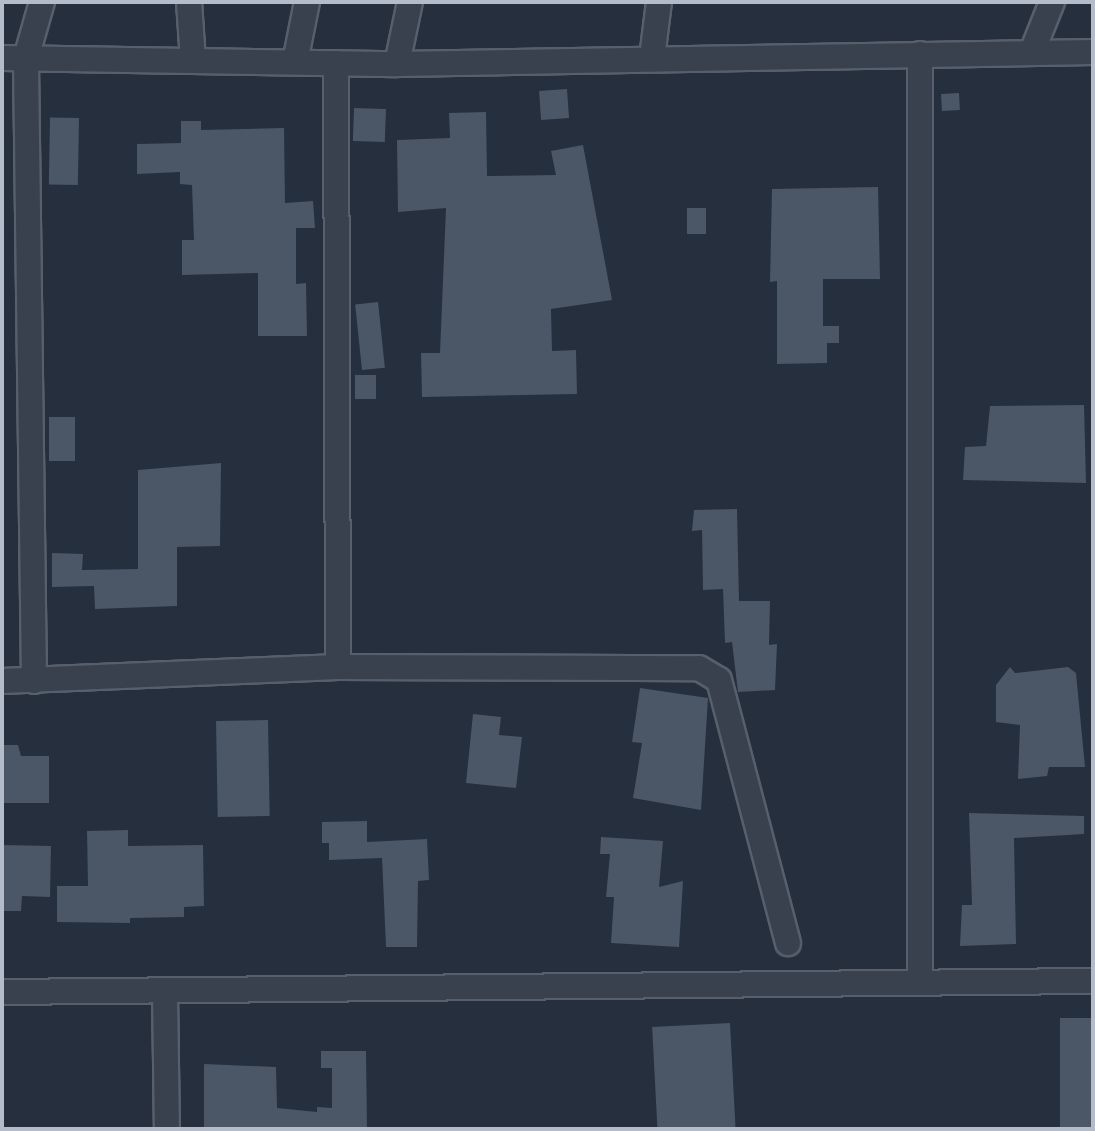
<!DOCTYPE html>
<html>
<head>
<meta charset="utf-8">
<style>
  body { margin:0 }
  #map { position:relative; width:1095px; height:1131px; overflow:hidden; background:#252f3e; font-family:Inter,sans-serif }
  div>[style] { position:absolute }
  .building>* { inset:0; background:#4b5666; transform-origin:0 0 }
  .roads { filter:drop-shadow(2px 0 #575f6c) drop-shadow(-2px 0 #575f6c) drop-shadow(0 2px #575f6c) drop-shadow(0 -2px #575f6c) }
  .street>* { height:24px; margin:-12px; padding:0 12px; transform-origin:12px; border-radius:12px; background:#39414e }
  span { translate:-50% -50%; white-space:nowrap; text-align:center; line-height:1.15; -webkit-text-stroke:8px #1e2633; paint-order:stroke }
  .frame { position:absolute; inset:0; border:4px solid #b5bcc9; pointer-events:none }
</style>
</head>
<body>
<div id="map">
  <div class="building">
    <i style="left:567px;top:89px;width:29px;height:28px;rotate:86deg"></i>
    <i style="left:959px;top:93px;width:17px;height:18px;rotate:87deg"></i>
    <i style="left:354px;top:108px;width:32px;height:33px;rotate:2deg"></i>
    <i style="clip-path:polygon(486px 112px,487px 176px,556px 175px,551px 151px,583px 145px,612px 300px,551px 309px,552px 351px,576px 350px,577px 394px,422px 397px,421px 353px,440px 353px,446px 208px,398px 212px,397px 140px,450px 138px,449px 113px)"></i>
    <i style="left:79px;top:118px;width:67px;height:29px;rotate:91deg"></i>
    <i style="clip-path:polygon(181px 121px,201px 121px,201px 130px,284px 128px,285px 203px,313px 201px,315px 228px,296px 228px,296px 284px,306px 283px,307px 336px,258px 336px,258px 273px,182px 275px,182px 240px,194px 240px,192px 185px,180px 184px,180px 172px,137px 174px,137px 144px,181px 143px)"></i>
    <i style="clip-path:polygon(878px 187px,880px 279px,823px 279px,823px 326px,839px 326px,839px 343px,827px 343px,827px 363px,777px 364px,777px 281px,770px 282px,772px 189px)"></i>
    <i style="left:687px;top:208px;width:19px;height:26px"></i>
    <i style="left:378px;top:302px;width:66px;height:23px;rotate:84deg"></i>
    <i style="left:355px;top:375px;width:21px;height:24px"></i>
    <i style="clip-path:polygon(1084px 405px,1086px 483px,963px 480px,965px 447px,986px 446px,990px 406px)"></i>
    <i style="left:49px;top:417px;width:26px;height:44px"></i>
    <i style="clip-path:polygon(221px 463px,220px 546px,177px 547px,177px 606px,95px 609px,94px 586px,52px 587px,52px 553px,83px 554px,82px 570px,138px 569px,138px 470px)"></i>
    <i style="clip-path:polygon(737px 509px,739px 601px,770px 601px,769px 645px,777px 644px,775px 690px,738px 692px,732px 642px,725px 643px,723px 589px,703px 590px,702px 530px,692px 531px,694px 510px)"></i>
    <i style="clip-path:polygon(1010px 667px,1015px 673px,1068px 667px,1076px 673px,1085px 767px,1049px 767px,1047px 776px,1018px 779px,1020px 725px,996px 722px,996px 685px)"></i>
    <i style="clip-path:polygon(640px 688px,708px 698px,701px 810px,633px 798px,642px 743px,632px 742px)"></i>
    <i style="clip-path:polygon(473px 714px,501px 717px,499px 735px,522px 737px,516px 788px,466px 783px)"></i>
    <i style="left:268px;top:720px;width:96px;height:52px;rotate:89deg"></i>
    <i style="clip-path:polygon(2px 745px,18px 745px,21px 756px,49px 756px,49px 803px,2px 803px)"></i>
    <i style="clip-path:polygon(969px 813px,1084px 816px,1084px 834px,1014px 838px,1016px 944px,960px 946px,962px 905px,972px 905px)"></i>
    <i style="clip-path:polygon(367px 821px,367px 842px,427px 839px,429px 880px,418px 881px,417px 947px,386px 947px,382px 858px,329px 860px,329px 843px,322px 843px,322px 822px)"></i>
    <i style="clip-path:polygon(128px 830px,128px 846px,203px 845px,204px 906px,184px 907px,184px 917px,130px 918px,130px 923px,57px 922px,57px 886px,88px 886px,87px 831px)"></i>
    <i style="clip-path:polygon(601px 837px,663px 841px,659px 887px,683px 881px,679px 947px,611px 943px,614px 897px,606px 897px,610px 854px,600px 854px)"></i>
    <i style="clip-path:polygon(2px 845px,51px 846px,50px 897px,22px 896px,21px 911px,2px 911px)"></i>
    <i style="left:1060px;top:1018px;width:33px;height:111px"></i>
    <i style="left:730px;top:1023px;width:106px;height:78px;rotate:87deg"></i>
    <i style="clip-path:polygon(321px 1051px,366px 1051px,367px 1129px,204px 1129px,204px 1064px,276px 1067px,277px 1108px,317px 1112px,317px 1107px,332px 1108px,332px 1068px,321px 1068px)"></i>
  </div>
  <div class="roads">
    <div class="street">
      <i style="left:189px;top:2px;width:58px;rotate:86.1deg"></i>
      <i style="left:1032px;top:52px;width:54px;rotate:-68.2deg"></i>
      <i style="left:2px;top:58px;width:395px;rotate:0.9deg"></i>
      <i style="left:397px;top:64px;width:696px;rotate:-0.99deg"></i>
      <i style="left:652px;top:58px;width:56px;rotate:-82.9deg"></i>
      <i style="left:295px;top:62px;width:61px;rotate:-78.7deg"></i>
      <i style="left:336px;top:63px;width:604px;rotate:89.81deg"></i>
      <i style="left:397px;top:64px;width:63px;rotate:-78.2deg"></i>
      <i style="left:2px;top:681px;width:336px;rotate:-2.4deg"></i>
      <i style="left:338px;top:667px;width:361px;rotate:0.2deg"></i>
      <i style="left:699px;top:668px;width:23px;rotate:31deg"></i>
      <i style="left:719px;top:680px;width:272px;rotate:75.3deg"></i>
      <i style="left:34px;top:681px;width:623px;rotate:-90.74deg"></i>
      <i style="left:26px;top:58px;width:58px;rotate:-74.1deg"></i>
      <i style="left:920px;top:980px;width:926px;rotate:-90deg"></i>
      <i style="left:2px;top:992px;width:1091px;rotate:-0.58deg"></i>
      <i style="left:165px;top:992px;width:137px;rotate:89.2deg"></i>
    </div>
  </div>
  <div class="frame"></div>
</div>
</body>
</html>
